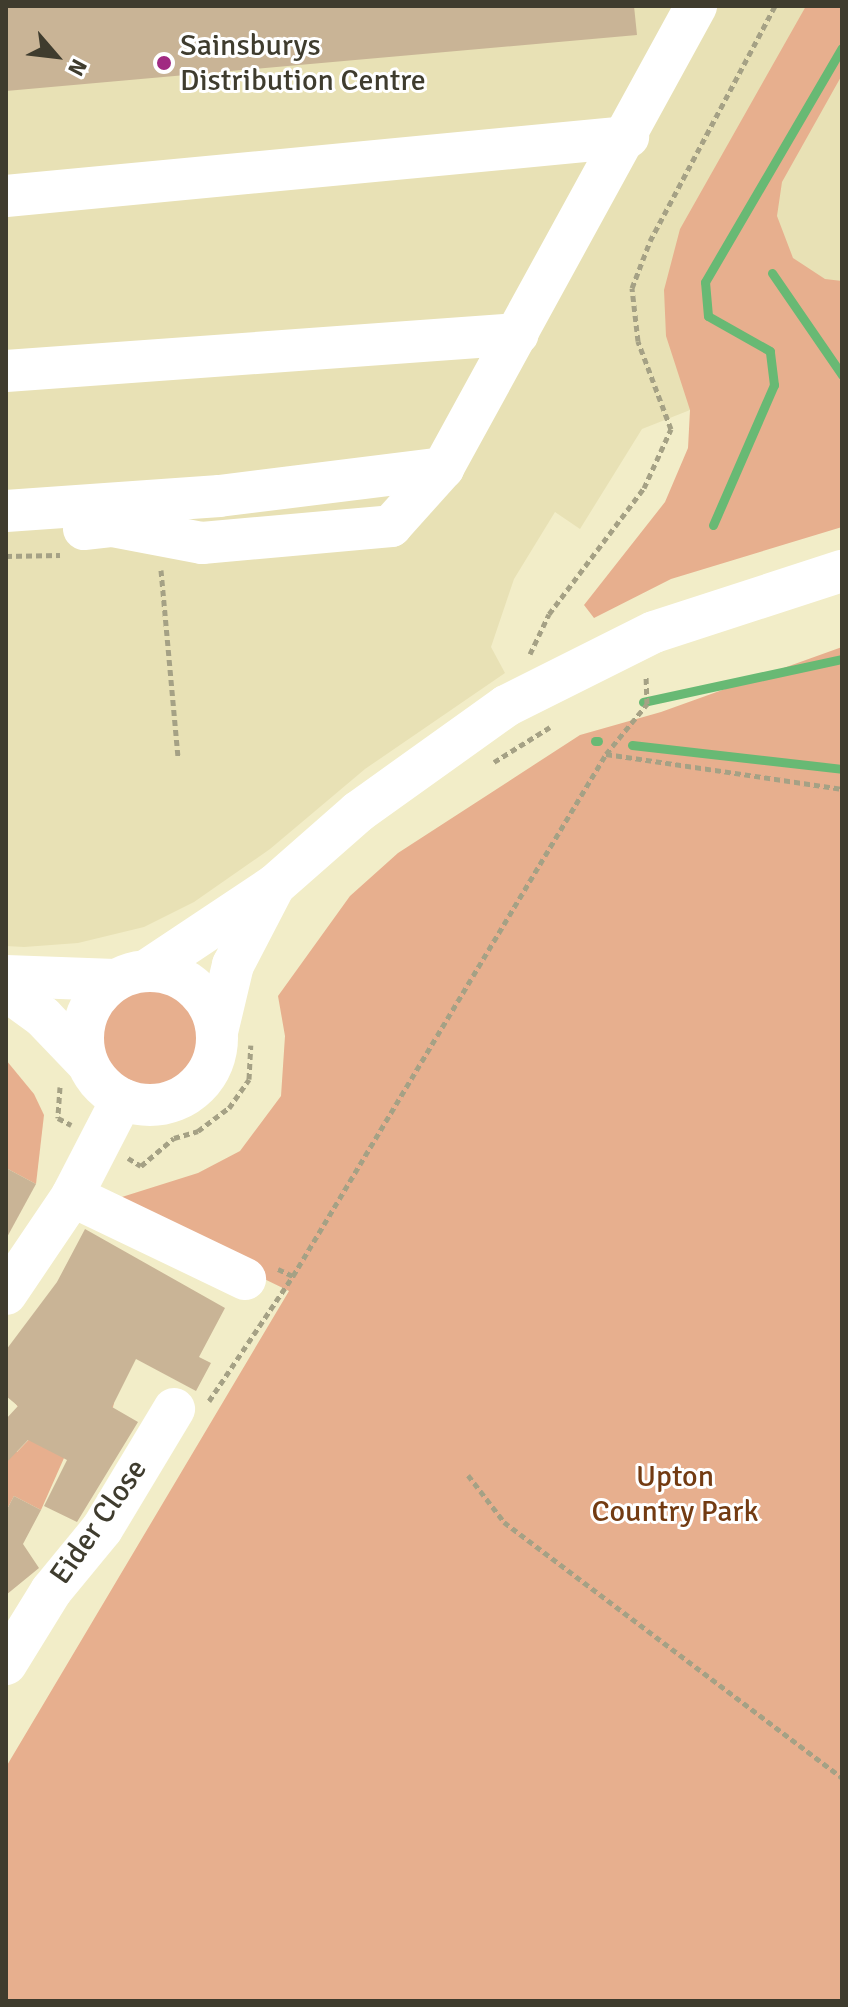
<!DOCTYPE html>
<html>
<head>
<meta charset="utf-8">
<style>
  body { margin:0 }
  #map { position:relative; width:848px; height:2007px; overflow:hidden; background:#f2edc8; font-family:Signika,sans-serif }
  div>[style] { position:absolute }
  .built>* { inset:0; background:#e8e1b5 }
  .green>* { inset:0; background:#e7af8e }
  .round { border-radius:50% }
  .stream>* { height:9px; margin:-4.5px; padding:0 4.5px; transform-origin:4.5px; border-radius:4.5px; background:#68b974 }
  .building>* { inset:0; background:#c9b496 }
  .path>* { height:5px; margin-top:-2.5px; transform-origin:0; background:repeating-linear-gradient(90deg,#a5a185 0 6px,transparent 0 10px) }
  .minor>* { height:42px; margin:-21px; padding:0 21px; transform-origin:21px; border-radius:21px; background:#fff }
  .minor>.ring { margin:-21px; padding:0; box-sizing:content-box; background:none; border:42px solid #fff; border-radius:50% }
  .dots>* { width:22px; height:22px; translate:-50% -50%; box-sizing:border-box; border:4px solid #fff; border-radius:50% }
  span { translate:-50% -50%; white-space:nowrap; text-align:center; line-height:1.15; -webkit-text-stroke:6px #fff; paint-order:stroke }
  .poi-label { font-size:30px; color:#3f3c2e }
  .left { translate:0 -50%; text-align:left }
  .park-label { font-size:30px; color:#733b12 }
  .street-label { font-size:30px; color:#3f3c2e }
  .frame { position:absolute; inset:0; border:8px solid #3f3c2e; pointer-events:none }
  .north { position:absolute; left:16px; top:16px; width:80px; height:80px; -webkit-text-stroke:6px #fff; paint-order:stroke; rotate:118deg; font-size:22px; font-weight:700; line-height:32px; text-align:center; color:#3f3c2e }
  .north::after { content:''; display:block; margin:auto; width:28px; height:36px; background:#3f3c2e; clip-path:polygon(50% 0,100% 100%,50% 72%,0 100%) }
</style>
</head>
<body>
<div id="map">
  <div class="built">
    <i style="clip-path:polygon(6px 6px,842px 6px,842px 321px,690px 410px,642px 429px,580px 529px,555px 512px,514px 579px,491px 647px,505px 673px,365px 769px,270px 849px,194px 902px,144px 927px,78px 943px,24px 947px,6px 946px)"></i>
  </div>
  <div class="green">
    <i style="clip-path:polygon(806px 6px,842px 6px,842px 75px,782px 182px,777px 216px,793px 258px,825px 279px,842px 281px,842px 527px,671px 579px,594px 618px,584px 605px,665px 502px,688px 448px,690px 410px,666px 336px,664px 290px,680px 229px)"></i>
    <i style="clip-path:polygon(842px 647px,842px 2001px,6px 2001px,6px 1767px,289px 1291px,106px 1202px,198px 1173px,240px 1151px,281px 1096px,285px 1036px,278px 996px,350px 896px,398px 853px,580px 735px,661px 712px)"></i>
    <i class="round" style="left:99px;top:989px;width:98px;height:98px"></i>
    <i style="clip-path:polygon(6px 1060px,34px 1094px,44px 1115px,36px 1184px,6px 1168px)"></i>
    <i style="clip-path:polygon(42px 1369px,114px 1403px,113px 1407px,94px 1442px,64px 1458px,41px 1510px,14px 1496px,6px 1511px,6px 1442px,17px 1452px,37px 1431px,15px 1403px)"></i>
  </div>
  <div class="stream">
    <i style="left:772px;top:273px;width:124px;rotate:55.5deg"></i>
    <i style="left:713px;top:525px;width:153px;rotate:-66.5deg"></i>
    <i style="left:774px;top:385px;width:34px;rotate:-97deg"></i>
    <i style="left:770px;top:351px;width:71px;rotate:-150.6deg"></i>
    <i style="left:708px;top:316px;width:34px;rotate:-95deg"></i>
    <i style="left:705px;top:282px;width:271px;rotate:-59.7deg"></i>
    <i style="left:643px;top:702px;width:204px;rotate:-12.2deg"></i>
    <i style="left:595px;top:741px;width:3px"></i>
    <i style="left:632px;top:745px;width:211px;rotate:6.5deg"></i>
  </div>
  <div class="building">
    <i style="clip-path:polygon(6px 6px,634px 6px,637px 35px,6px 91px)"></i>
    <i style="clip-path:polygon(6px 1168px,36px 1184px,6px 1239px)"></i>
    <i style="clip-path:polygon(85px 1229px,225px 1308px,199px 1357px,211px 1363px,196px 1391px,136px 1359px,112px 1407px,138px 1422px,77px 1522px,44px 1506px,67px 1460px,28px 1440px,6px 1463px,6px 1419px,18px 1406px,6px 1396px,6px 1350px,57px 1282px)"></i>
    <i style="clip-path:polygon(14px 1496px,41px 1510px,23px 1544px,39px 1568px,6px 1595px,6px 1511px)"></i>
  </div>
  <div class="path">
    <i style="left:6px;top:556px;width:54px;rotate:-1.1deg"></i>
    <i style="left:161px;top:570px;width:187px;rotate:84.8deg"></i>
    <i style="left:530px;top:654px;width:44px;rotate:-64.6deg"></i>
    <i style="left:549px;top:614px;width:158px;rotate:-53deg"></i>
    <i style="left:644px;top:488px;width:65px;rotate:-65.4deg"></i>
    <i style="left:671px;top:429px;width:94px;rotate:-110.6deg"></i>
    <i style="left:638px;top:341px;width:53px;rotate:-96.5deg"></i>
    <i style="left:632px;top:288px;width:50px;rotate:-69deg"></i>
    <i style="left:650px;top:241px;width:266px;rotate:-62deg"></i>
    <i style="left:606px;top:754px;width:239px;rotate:8.4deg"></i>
    <i style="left:494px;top:762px;width:66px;rotate:-32deg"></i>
    <i style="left:60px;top:1087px;width:31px;rotate:94deg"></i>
    <i style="left:58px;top:1118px;width:15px;rotate:28deg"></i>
    <i style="left:128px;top:1158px;width:15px;rotate:32deg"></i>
    <i style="left:141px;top:1166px;width:43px;rotate:-40.3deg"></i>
    <i style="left:174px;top:1138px;width:25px;rotate:-16deg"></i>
    <i style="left:198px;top:1131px;width:39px;rotate:-37deg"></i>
    <i style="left:229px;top:1108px;width:35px;rotate:-55deg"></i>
    <i style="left:249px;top:1079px;width:34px;rotate:-87deg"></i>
    <i style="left:278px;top:1269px;width:17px;rotate:25deg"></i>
    <i style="left:293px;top:1276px;width:609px;rotate:-59.05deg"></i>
    <i style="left:606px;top:754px;width:65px;rotate:-50.6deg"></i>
    <i style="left:647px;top:704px;width:29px;rotate:-92deg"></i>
    <i style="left:209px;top:1401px;width:151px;rotate:-56.1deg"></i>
    <i style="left:468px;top:1475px;width:59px;rotate:52.5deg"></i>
    <i style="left:504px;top:1522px;width:424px;rotate:37.1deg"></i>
  </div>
  <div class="minor">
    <i style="left:6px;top:196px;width:625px;rotate:-5.42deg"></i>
    <i style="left:6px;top:371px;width:513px;rotate:-4.13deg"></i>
    <i style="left:6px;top:511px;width:214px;rotate:-4deg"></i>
    <i style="left:219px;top:496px;width:226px;rotate:-7.1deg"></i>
    <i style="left:443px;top:468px;width:527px;rotate:-61.29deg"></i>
    <i style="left:84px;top:529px;width:29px;rotate:-6deg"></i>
    <i style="left:113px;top:526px;width:91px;rotate:10.8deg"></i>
    <i style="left:202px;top:543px;width:190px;rotate:-5.1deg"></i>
    <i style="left:391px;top:526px;width:78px;rotate:-48.1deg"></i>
    <i class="ring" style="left:83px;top:971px;width:92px;height:92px"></i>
    <i style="left:146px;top:971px;width:155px;rotate:-33.7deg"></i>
    <i style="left:275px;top:885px;width:111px;rotate:-41.3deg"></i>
    <i style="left:358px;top:812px;width:182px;rotate:-35.6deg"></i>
    <i style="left:506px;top:706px;width:165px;rotate:-26.6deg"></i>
    <i style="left:654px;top:632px;width:198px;rotate:-18deg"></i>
    <i style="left:6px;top:976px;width:109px;rotate:2.1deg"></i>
    <i style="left:6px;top:990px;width:46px;rotate:36.1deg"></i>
    <i style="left:43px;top:1017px;width:62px;rotate:46.3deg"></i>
    <i style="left:217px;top:1032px;width:69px;rotate:-76.6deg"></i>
    <i style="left:233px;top:965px;width:85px;rotate:-62.5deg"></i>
    <i style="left:72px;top:1196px;width:192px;rotate:25.6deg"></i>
    <i style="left:6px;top:1294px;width:118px;rotate:-56deg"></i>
    <i style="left:72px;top:1196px;width:109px;rotate:-62.7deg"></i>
    <i style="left:6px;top:1664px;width:86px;rotate:-58.3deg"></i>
    <i style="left:51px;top:1591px;width:80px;rotate:-50.6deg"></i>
    <i style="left:102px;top:1529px;width:140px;rotate:-59deg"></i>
  </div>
  <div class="dots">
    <i style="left:164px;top:63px;background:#a12a82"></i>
  </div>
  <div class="poi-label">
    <span class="left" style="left:180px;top:63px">Sainsburys<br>Distribution Centre</span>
  </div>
  <div class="park-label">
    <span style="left:675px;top:1494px">Upton<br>Country Park</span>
  </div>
  <div class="street-label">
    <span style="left:99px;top:1522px;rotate:-55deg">Eider Close</span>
  </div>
  <div class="frame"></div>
  <div class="north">N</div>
</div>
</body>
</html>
